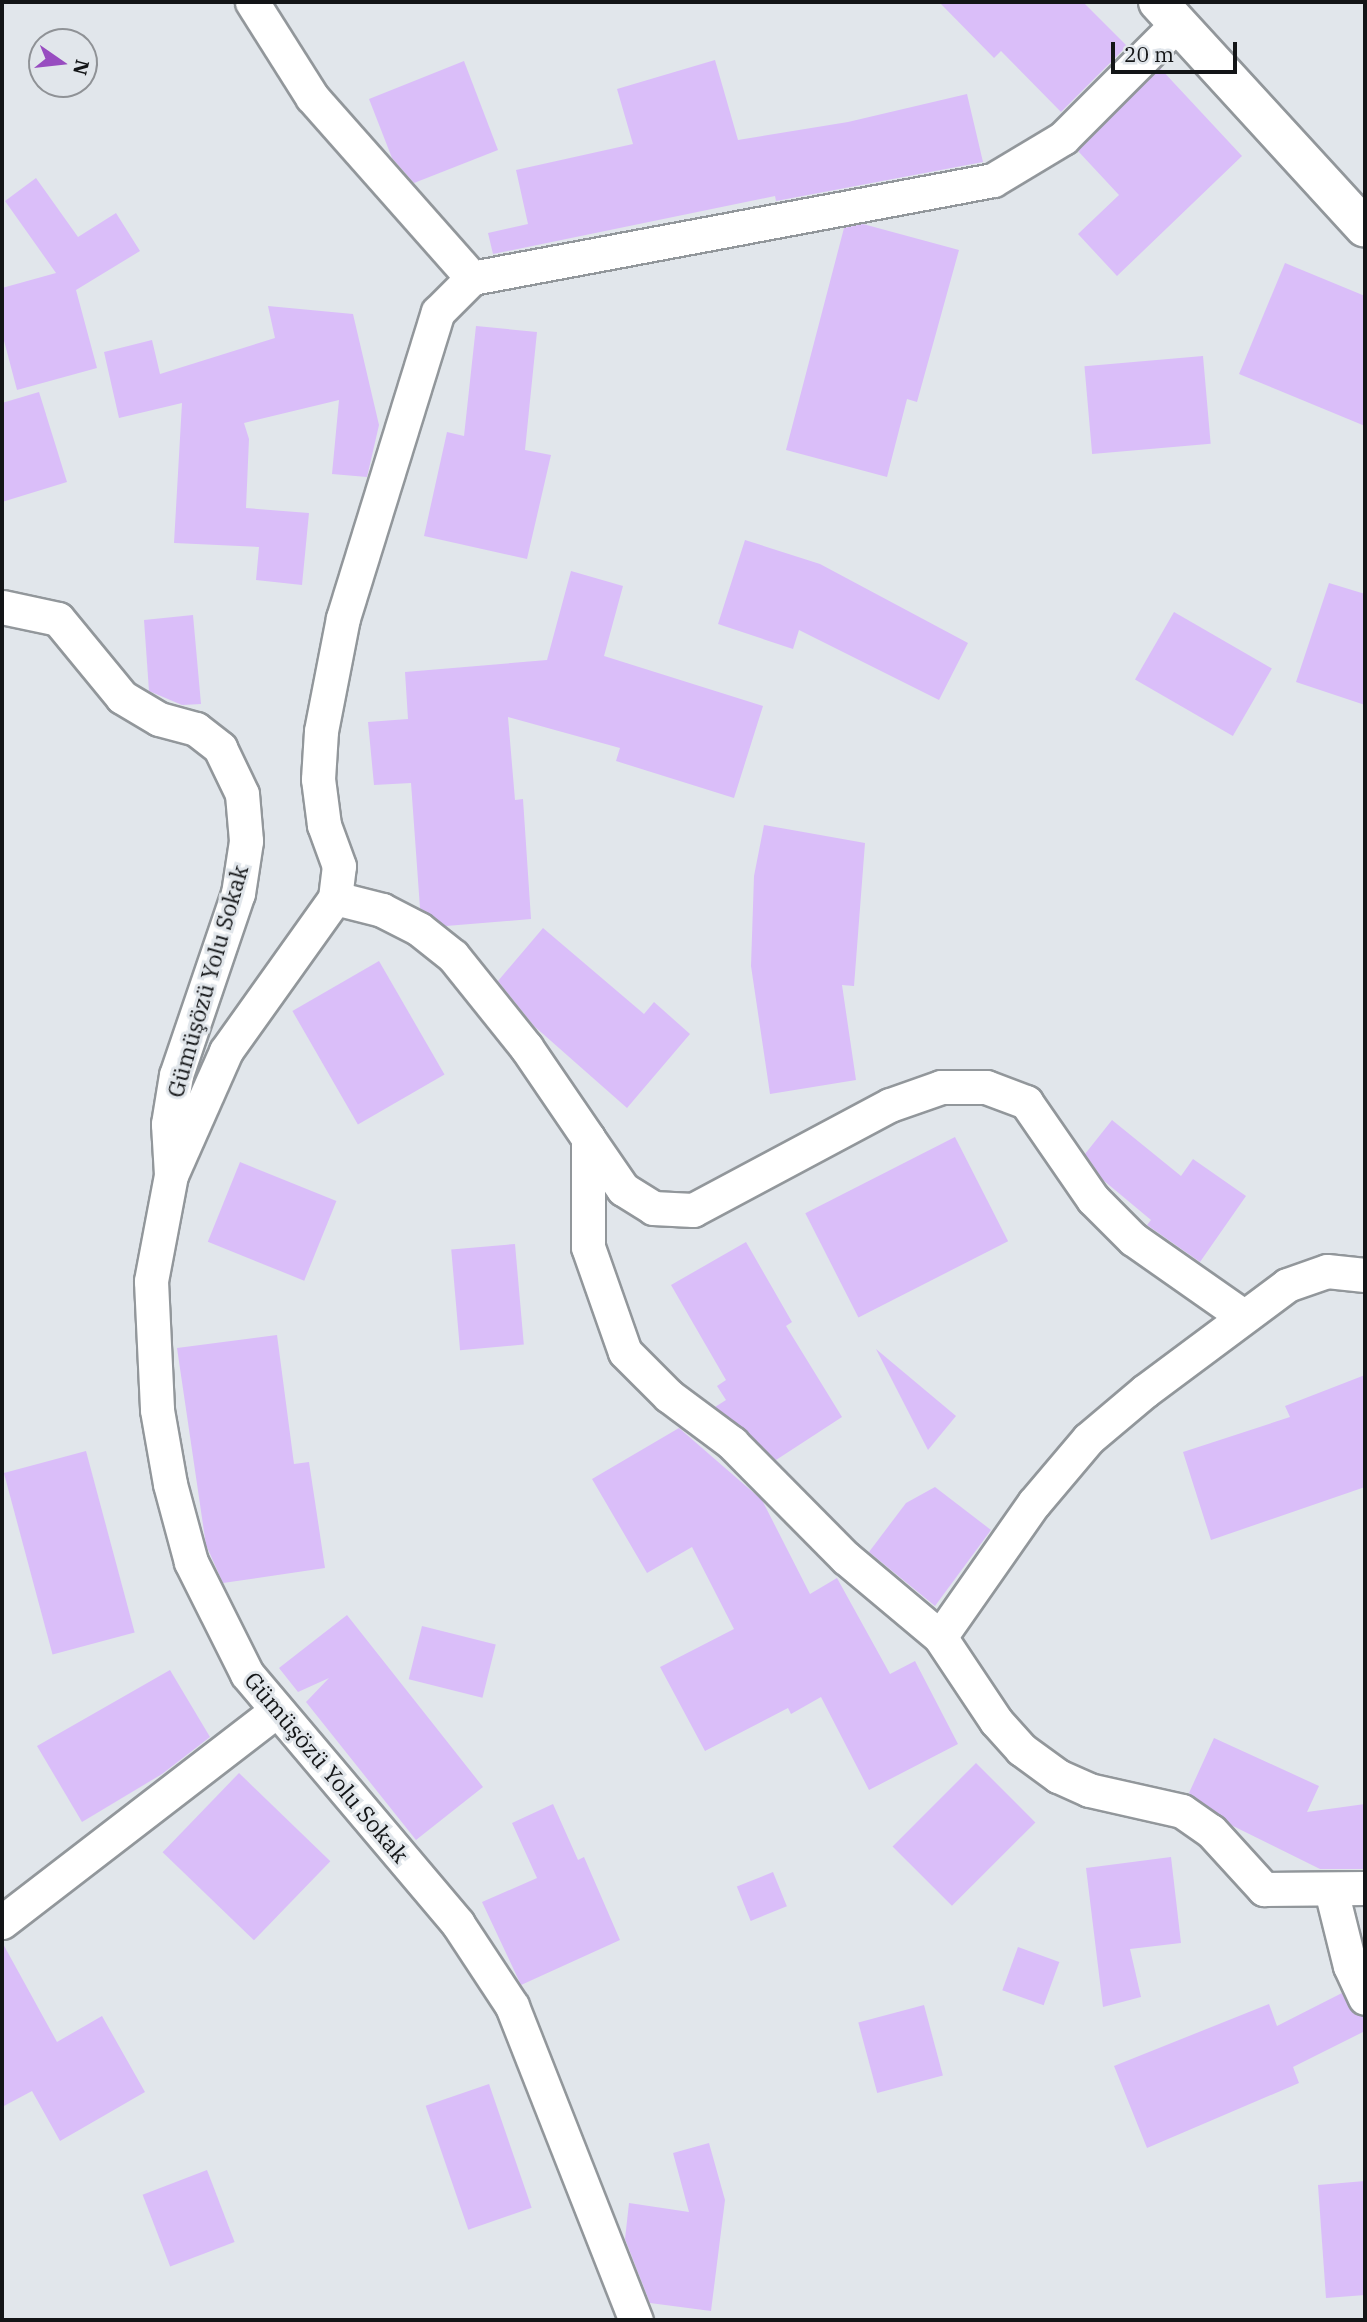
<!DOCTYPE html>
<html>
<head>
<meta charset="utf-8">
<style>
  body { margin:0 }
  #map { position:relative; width:1367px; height:2322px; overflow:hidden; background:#e1e6eb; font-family:"IBM Plex Serif",serif }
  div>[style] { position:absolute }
  .building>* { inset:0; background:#dabef9; transform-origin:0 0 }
  .roads { filter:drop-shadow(2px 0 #92979b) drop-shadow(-2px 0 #92979b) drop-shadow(0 2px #92979b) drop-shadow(0 -2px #92979b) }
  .street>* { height:33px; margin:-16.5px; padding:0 16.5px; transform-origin:16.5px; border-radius:16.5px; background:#fff }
  .secondary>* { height:38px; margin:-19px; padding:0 19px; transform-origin:19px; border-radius:19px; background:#fff }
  span { translate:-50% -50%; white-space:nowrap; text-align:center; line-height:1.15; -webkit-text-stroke:6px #e1e6eb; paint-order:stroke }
  .street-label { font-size:23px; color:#131517 }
  .frame { position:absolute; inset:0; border:4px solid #131517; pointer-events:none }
  .north { position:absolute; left:28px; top:28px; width:70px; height:70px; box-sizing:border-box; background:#e1e6eb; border:2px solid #8f9296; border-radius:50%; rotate:104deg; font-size:19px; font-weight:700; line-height:28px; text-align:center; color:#131517 }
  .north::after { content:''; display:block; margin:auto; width:24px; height:32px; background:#984dc0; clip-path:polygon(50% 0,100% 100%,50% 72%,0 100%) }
  .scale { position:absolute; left:1111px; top:42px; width:126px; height:32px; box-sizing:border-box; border:4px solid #131517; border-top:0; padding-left:9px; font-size:21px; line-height:24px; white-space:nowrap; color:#131517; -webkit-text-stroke:5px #e1e6eb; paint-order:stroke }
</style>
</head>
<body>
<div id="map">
  <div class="building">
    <i style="clip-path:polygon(939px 2px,1083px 2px,1127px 46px,1061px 112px,1001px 51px,994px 58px)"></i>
    <i style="clip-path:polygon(715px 60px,738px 140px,848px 122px,967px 94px,983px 162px,776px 201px,775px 196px,493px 254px,488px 233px,528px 224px,516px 170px,633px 144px,617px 89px)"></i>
    <i style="clip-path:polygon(464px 61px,498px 150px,414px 183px,392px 158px,369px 99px)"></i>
    <i style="clip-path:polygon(1160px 68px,1242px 156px,1117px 276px,1078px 234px,1119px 195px,1078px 151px)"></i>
    <i style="clip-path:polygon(36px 178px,78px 237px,116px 213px,140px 251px,76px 290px,97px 368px,17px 390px,2px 333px,2px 288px,56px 273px,5px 201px)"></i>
    <i style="clip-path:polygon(863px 224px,959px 250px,917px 402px,907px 399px,887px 477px,786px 450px,844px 228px)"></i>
    <i style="clip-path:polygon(1285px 263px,1365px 296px,1365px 426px,1239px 374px)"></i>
    <i style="clip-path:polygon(268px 306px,353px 314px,379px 425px,367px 477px,332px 474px,339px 400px,244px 423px,249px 439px,246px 508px,309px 513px,302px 585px,256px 580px,259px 547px,174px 543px,182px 403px,119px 418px,104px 352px,152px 340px,160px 374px,275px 338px)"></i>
    <i style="clip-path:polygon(476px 326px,537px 332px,525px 450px,551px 455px,527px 559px,424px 536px,447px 432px,464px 436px)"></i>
    <i style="left:1203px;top:356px;width:88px;height:119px;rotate:85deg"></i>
    <i style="clip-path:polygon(39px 392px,67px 482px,2px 502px,2px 403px)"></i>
    <i style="clip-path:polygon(745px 540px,820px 564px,968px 643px,939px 700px,799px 630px,793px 649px,718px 624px)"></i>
    <i style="clip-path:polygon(571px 571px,623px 586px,604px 656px,763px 706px,734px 798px,616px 761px,620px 748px,508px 717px,515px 800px,523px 799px,531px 919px,446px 926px,420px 908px,411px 783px,374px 785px,368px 722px,408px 719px,405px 672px,547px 660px)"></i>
    <i style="clip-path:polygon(1329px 583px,1365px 594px,1365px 705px,1296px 682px)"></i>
    <i style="left:1174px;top:612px;width:113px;height:78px;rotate:30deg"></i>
    <i style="clip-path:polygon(193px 615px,201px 704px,182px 705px,149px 691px,144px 620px)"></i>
    <i style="clip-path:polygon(764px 825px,865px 843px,854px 986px,842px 985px,856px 1080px,770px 1094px,751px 966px,754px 876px)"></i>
    <i style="clip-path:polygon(543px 928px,644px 1014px,654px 1002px,690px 1034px,627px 1108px,534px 1026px,498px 981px)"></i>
    <i style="left:379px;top:961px;width:131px;height:100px;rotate:60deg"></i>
    <i style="clip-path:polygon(1112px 1120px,1181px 1176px,1193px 1159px,1246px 1196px,1200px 1262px,1147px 1225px,1151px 1220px,1103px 1180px,1085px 1154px)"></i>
    <i style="left:955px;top:1137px;width:117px;height:168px;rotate:63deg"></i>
    <i style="left:240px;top:1162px;width:104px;height:86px;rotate:22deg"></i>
    <i style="clip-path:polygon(746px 1242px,792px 1322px,786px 1326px,842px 1417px,776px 1460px,715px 1407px,726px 1400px,717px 1386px,726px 1380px,671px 1285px)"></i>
    <i style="left:515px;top:1244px;width:101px;height:64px;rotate:85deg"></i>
    <i style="clip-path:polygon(277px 1335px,294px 1464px,309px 1462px,325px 1568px,223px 1583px,206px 1545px,177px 1348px)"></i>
    <i style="clip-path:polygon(876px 1349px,956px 1416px,928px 1450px)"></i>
    <i style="clip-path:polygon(1365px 1375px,1365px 1487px,1211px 1540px,1183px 1452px,1290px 1417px,1285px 1406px)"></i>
    <i style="clip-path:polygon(679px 1428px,762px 1500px,810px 1594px,837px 1578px,890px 1674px,915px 1661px,958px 1744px,869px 1790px,821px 1697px,791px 1714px,788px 1708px,705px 1751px,660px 1667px,734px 1629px,692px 1547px,647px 1573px,592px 1479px)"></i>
    <i style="left:86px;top:1451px;width:188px;height:85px;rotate:75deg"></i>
    <i style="clip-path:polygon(935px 1487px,991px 1530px,935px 1606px,869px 1552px,906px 1503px)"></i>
    <i style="clip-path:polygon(347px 1615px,483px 1787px,416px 1840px,306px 1702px,329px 1678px,298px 1692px,279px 1668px)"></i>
    <i style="left:422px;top:1626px;width:76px;height:55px;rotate:14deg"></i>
    <i style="clip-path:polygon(170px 1670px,210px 1737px,162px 1774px,82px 1822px,37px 1746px)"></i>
    <i style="clip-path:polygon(1214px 1738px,1319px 1786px,1307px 1812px,1365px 1804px,1365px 1869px,1320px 1869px,1231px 1825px,1189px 1793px)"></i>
    <i style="left:976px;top:1763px;width:84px;height:118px;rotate:45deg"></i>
    <i style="left:239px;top:1773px;width:127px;height:110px;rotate:44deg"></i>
    <i style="clip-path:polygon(553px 1804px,578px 1860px,584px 1857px,620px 1940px,521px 1985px,482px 1902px,537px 1878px,512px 1823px)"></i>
    <i style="clip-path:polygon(1171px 1857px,1181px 1943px,1130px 1949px,1141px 1997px,1103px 2007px,1086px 1868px)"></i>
    <i style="left:773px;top:1872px;width:37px;height:39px;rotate:68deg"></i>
    <i style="clip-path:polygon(2px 1942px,57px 2042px,102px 2016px,145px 2092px,60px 2141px,32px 2091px,2px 2107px)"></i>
    <i style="left:1018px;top:1947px;width:44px;height:46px;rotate:20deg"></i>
    <i style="clip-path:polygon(1342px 1993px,1353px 2013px,1365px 2017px,1365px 2031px,1293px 2067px,1299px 2083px,1147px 2148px,1114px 2066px,1269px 2004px,1277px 2026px)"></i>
    <i style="left:924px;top:2005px;width:73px;height:68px;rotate:75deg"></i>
    <i style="left:489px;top:2084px;width:131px;height:67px;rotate:71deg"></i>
    <i style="clip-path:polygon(709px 2143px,725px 2200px,711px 2311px,650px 2303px,625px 2239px,629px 2203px,689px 2212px,673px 2153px)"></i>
    <i style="left:207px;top:2170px;width:77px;height:69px;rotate:69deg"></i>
    <i style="clip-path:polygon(1365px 2181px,1365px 2295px,1326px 2298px,1318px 2185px)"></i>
  </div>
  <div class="roads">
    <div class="street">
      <i style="left:252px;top:2px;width:112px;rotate:57.7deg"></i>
      <i style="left:312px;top:97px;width:242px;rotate:48.5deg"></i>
      <i style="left:2px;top:607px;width:57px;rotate:12.1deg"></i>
      <i style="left:58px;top:619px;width:101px;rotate:50.6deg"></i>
      <i style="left:122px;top:697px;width:43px;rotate:30.7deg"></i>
      <i style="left:159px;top:719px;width:38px;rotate:15deg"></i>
      <i style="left:196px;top:729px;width:31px;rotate:38deg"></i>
      <i style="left:220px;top:748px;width:51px;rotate:64.4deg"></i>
      <i style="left:242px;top:794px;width:47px;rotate:85.1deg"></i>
      <i style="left:246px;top:841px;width:53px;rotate:98.7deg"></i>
      <i style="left:238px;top:893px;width:192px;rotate:108.8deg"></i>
      <i style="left:176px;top:1075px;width:50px;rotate:99.3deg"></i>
      <i style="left:168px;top:1124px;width:51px;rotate:86.6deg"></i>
      <i style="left:171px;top:1175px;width:108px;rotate:100.7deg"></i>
      <i style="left:151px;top:1281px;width:129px;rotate:87.3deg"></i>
      <i style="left:157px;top:1410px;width:75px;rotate:80deg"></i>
      <i style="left:170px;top:1484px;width:81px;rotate:74.9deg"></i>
      <i style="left:191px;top:1562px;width:125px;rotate:63.4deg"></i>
      <i style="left:247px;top:1674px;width:327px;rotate:49.8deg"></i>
      <i style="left:458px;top:1924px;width:98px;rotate:56.6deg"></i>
      <i style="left:512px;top:2006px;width:338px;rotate:68.5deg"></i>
      <i style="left:335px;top:898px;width:49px;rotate:14.3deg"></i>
      <i style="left:382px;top:910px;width:42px;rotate:27.2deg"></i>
      <i style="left:419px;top:929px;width:43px;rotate:38.5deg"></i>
      <i style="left:453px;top:956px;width:117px;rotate:51.3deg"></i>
      <i style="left:526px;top:1047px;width:110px;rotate:55.7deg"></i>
      <i style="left:588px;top:1138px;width:109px;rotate:90deg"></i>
      <i style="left:588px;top:1247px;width:111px;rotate:70.6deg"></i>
      <i style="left:625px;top:1352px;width:62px;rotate:45deg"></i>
      <i style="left:669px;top:1396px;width:79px;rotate:36.7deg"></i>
      <i style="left:732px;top:1443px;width:162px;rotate:45.3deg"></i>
      <i style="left:846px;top:1558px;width:123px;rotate:40deg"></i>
      <i style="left:940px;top:1637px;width:164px;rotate:-55deg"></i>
      <i style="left:1034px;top:1503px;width:84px;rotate:-49.8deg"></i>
      <i style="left:1088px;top:1439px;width:75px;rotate:-40.1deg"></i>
      <i style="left:1145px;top:1391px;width:177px;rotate:-36.7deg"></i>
      <i style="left:1287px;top:1285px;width:42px;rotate:-19.3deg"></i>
      <i style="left:1327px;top:1271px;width:38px;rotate:6deg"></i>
      <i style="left:588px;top:1138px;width:62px;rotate:55.5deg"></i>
      <i style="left:623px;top:1189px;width:36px;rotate:32deg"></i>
      <i style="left:653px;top:1208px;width:40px;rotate:2.9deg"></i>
      <i style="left:693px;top:1210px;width:223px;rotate:-28.1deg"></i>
      <i style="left:890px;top:1105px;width:54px;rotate:-19.4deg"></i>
      <i style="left:941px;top:1087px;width:45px"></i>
      <i style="left:986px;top:1087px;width:43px;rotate:20.6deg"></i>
      <i style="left:1026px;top:1102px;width:118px;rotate:55.4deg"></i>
      <i style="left:1093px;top:1199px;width:57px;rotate:45deg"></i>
      <i style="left:1133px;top:1239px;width:134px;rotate:35deg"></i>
      <i style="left:172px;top:1173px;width:133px;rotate:-66.1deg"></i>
      <i style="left:226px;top:1051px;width:188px;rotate:-54.5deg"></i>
      <i style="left:335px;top:898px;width:32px;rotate:-83deg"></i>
      <i style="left:339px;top:866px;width:44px;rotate:-110.1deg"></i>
      <i style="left:324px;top:825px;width:46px;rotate:-97.4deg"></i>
      <i style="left:318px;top:779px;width:48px;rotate:-86.4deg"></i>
      <i style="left:321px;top:731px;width:115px;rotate:-79deg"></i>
      <i style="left:343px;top:618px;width:320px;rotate:-72.8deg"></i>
      <i style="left:438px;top:312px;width:48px;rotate:-45deg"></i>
      <i style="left:472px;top:278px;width:530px;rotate:-10.65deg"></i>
      <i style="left:993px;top:180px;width:82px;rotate:-31deg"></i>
      <i style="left:1063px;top:138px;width:164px;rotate:-45deg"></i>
      <i style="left:940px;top:1637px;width:101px;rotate:56.3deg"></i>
      <i style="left:996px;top:1721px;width:38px;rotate:48deg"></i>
      <i style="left:1021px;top:1749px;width:46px;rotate:36.1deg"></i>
      <i style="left:1058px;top:1776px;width:34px;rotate:24deg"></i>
      <i style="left:1089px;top:1790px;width:95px;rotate:12.7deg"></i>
      <i style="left:1182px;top:1811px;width:35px;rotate:35deg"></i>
      <i style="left:1211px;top:1831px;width:79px;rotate:47.6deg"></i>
      <i style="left:1264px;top:1889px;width:101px;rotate:-0.6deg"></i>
      <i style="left:1331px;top:1890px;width:78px;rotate:76deg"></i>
      <i style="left:1350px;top:1966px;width:35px;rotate:65deg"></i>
      <i style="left:2px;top:1922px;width:347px;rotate:-37.6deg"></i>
    </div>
    <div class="secondary">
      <i style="left:1158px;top:2px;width:306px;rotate:47.5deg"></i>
    </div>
  </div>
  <div class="street-label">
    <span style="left:207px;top:981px;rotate:-74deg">Gümüşözü Yolu Sokak</span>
    <span style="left:327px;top:1767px;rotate:50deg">Gümüşözü Yolu Sokak</span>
  </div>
  <div class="frame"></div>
  <div class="north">N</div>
  <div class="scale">20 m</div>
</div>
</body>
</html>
